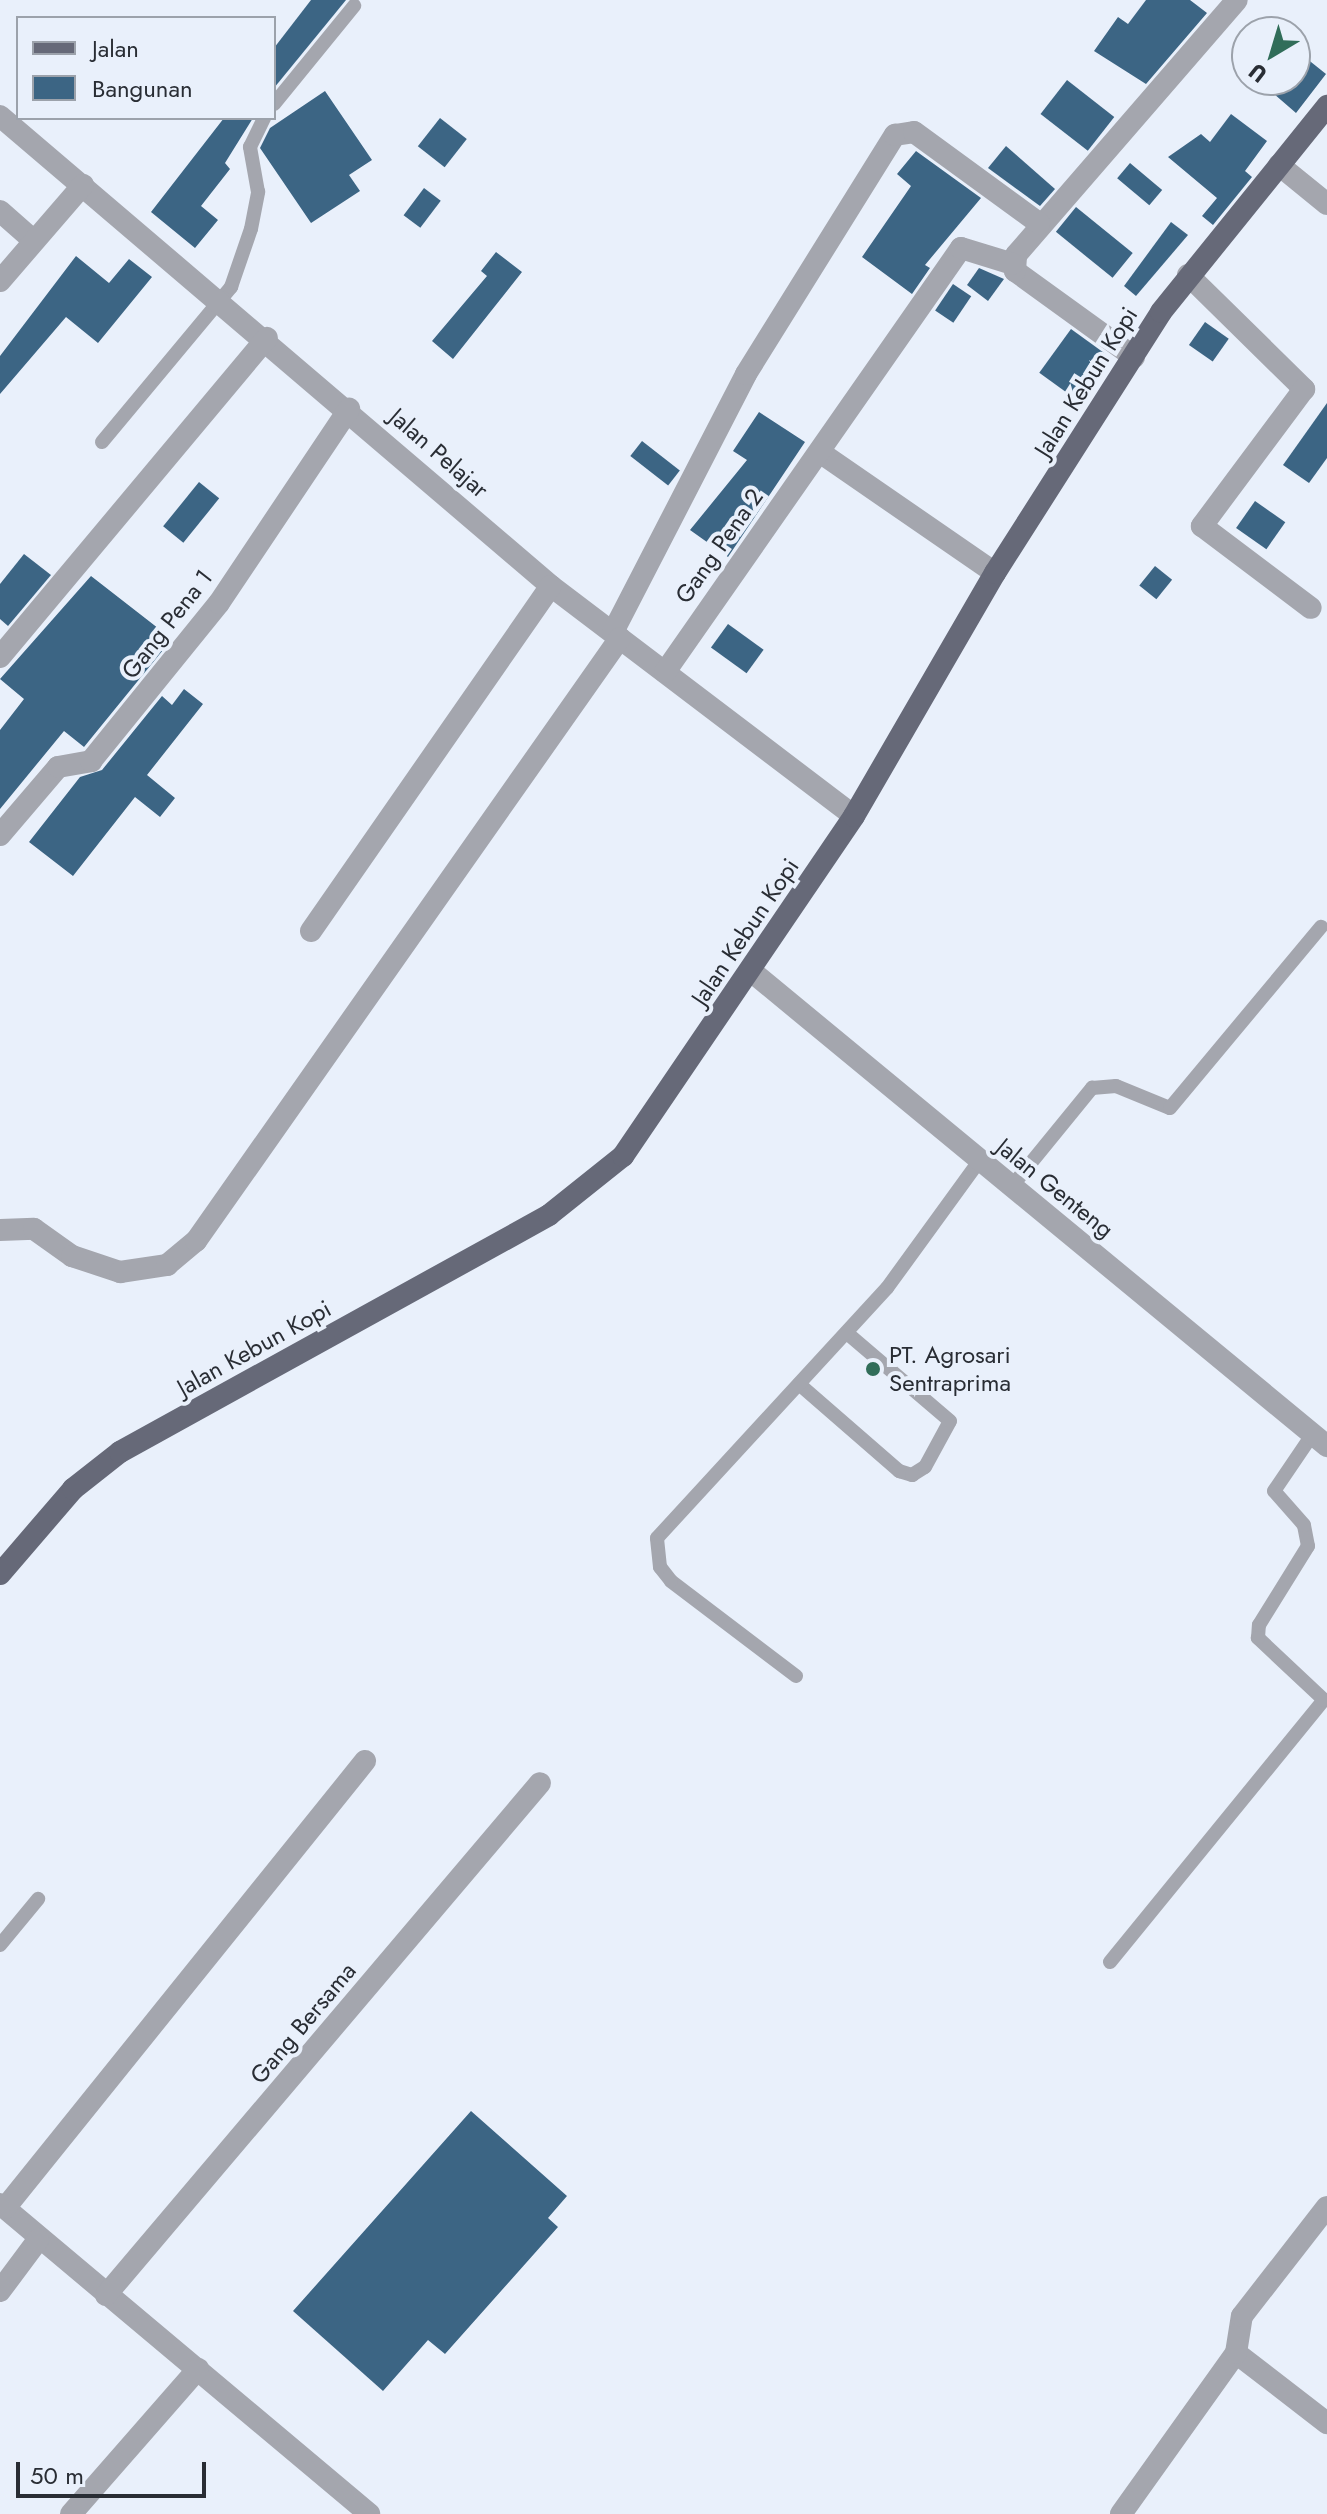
<!DOCTYPE html>
<html>
<head>
<meta charset="utf-8">
<style>
  body { margin:0 }
  #map { position:relative; width:1327px; height:2514px; overflow:hidden; background:#e9f0fb; font-family:Jost,sans-serif }
  div>[style] { position:absolute }
  .building>* { inset:0; background:#3c6584; transform-origin:0 0 }
  .service>* { height:14px; margin:-7px; padding:0 7px; transform-origin:7px; border-radius:7px; background:#a4a6ae }
  .minor>* { height:22px; margin:-11px; padding:0 11px; transform-origin:11px; border-radius:11px; background:#a4a6ae }
  .primary>* { height:22px; margin:-11px; padding:0 11px; transform-origin:11px; border-radius:11px; background:#666978 }
  .dots>* { width:22px; height:22px; translate:-50% -50%; box-sizing:border-box; border:4px solid #e9f0fb; border-radius:50% }
  span { translate:-50% -50%; white-space:nowrap; text-align:center; line-height:1.15; -webkit-text-stroke:8px #e9f0fb; paint-order:stroke }
  .street-label { font-size:24px; color:#292d34 }
  .poi-label { font-size:24px; color:#292d34 }
  .left { translate:0 -50%; text-align:left }
  .legend { position:absolute; left:16px; top:16px; width:260px; height:104px; box-sizing:border-box; background:#e9f0fb; border:2px solid #9ca2ab; margin:0; padding:10px 14px; list-style:none; font-size:24px; color:#292d34 }
  .legend li { display:flex; align-items:center; gap:16px; height:40px }
  .legend b { width:40px; border:2px solid #9ca2ab }
  .north { position:absolute; left:1231px; top:16px; width:80px; height:80px; box-sizing:border-box; background:#e9f0fb; border:2px solid #9ca2ab; border-radius:50%; rotate:218deg; font-size:22px; font-weight:700; line-height:32px; text-align:center; color:#292d34 }
  .north::after { content:''; display:block; margin:auto; width:28px; height:36px; background:#316d59; clip-path:polygon(50% 0,100% 100%,50% 72%,0 100%) }
  .scale { position:absolute; left:16px; top:2462px; width:190px; height:36px; box-sizing:border-box; border:4px solid #292d34; border-top:0; padding-left:10px; font-size:24px; line-height:28px; white-space:nowrap; color:#292d34; -webkit-text-stroke:6px #e9f0fb; paint-order:stroke }
</style>
</head>
<body>
<div id="map">
  <div class="building">
    <i style="clip-path:polygon(311px 0,346px 0,274px 88px,274px 48px)"></i>
    <i style="clip-path:polygon(1146px 0,1190px 0,1207px 13px,1146px 84px,1094px 51px,1118px 17px,1128px 24px)"></i>
    <i style="clip-path:polygon(1306px 58px,1326px 74px,1296px 113px,1258px 80px,1295px 80px)"></i>
    <i style="left:1067px;top:80px;width:60px;height:43px;rotate:38deg"></i>
    <i style="clip-path:polygon(325px 91px,372px 160px,349px 175px,360px 191px,311px 223px,260px 148px,270px 128px)"></i>
    <i style="clip-path:polygon(1231px 114px,1267px 141px,1245px 171px,1252px 177px,1213px 225px,1202px 216px,1217px 198px,1168px 157px,1201px 134px,1210px 142px)"></i>
    <i style="clip-path:polygon(224px 118px,253px 118px,225px 163px,230px 169px,201px 206px,218px 220px,195px 248px,151px 212px)"></i>
    <i style="left:440px;top:118px;width:34px;height:36px;rotate:38deg"></i>
    <i style="clip-path:polygon(1006px 146px,1055px 189px,1040px 206px,988px 168px)"></i>
    <i style="clip-path:polygon(916px 151px,981px 198px,925px 265px,930px 268px,912px 294px,862px 257px,911px 186px,897px 174px)"></i>
    <i style="left:1130px;top:163px;width:42px;height:20px;rotate:40deg"></i>
    <i style="left:424px;top:188px;width:21px;height:34px;rotate:37deg"></i>
    <i style="left:1076px;top:207px;width:73px;height:32px;rotate:39deg"></i>
    <i style="clip-path:polygon(1171px 222px,1188px 235px,1136px 296px,1124px 286px)"></i>
    <i style="clip-path:polygon(496px 252px,522px 272px,453px 359px,432px 341px,487px 276px,481px 271px)"></i>
    <i style="clip-path:polygon(76px 256px,109px 283px,129px 259px,152px 277px,98px 343px,66px 317px,0 394px,0 356px)"></i>
    <i style="clip-path:polygon(979px 268px,1004px 279px,988px 301px,967px 285px)"></i>
    <i style="left:953px;top:284px;width:22px;height:32px;rotate:34deg"></i>
    <i style="left:1205px;top:322px;width:29px;height:28px;rotate:35deg"></i>
    <i style="left:1071px;top:329px;width:44px;height:54px;rotate:36deg"></i>
    <i style="clip-path:polygon(1327px 403px,1327px 458px,1309px 483px,1283px 465px)"></i>
    <i style="clip-path:polygon(759px 412px,805px 442px,728px 557px,690px 530px,747px 460px,733px 451px)"></i>
    <i style="left:642px;top:441px;width:48px;height:19px;rotate:38deg"></i>
    <i style="left:199px;top:482px;width:26px;height:57px;rotate:39deg"></i>
    <i style="left:1255px;top:501px;width:37px;height:33px;rotate:35deg"></i>
    <i style="clip-path:polygon(24px 554px,51px 575px,8px 626px,0 619px,0 584px)"></i>
    <i style="left:1155px;top:566px;width:22px;height:25px;rotate:39deg"></i>
    <i style="clip-path:polygon(91px 576px,172px 639px,84px 747px,64px 731px,0 809px,0 730px,24px 699px,0 679px)"></i>
    <i style="left:728px;top:624px;width:44px;height:29px;rotate:36deg"></i>
    <i style="clip-path:polygon(184px 689px,203px 704px,147px 775px,175px 798px,160px 817px,135px 797px,73px 876px,29px 842px,80px 777px,102px 770px,162px 696px,172px 705px)"></i>
    <i style="clip-path:polygon(471px 2111px,567px 2196px,548px 2218px,558px 2227px,445px 2354px,428px 2340px,383px 2391px,293px 2311px)"></i>
  </div>
  <div class="service">
    <i style="left:274px;top:104px;width:127px;rotate:-50.8deg"></i>
    <i style="left:102px;top:442px;width:202px;rotate:-50.2deg"></i>
    <i style="left:231px;top:287px;width:61px;rotate:-71deg"></i>
    <i style="left:251px;top:229px;width:38px;rotate:-79deg"></i>
    <i style="left:258px;top:192px;width:46px;rotate:-100.1deg"></i>
    <i style="left:250px;top:147px;width:32px;rotate:-64deg"></i>
    <i style="left:1012px;top:1186px;width:127px;rotate:-50.8deg"></i>
    <i style="left:1092px;top:1088px;width:24px;rotate:-5deg"></i>
    <i style="left:1116px;top:1086px;width:58px;rotate:22.2deg"></i>
    <i style="left:1170px;top:1108px;width:236px;rotate:-50.2deg"></i>
    <i style="left:799px;top:1384px;width:133px;rotate:41deg"></i>
    <i style="left:899px;top:1471px;width:14px;rotate:17deg"></i>
    <i style="left:912px;top:1475px;width:15px;rotate:-32deg"></i>
    <i style="left:925px;top:1467px;width:52px;rotate:-61.5deg"></i>
    <i style="left:950px;top:1421px;width:135px;rotate:-139.5deg"></i>
    <i style="left:796px;top:1676px;width:157px;rotate:-142.8deg"></i>
    <i style="left:671px;top:1581px;width:18px;rotate:-128deg"></i>
    <i style="left:660px;top:1567px;width:29px;rotate:-96deg"></i>
    <i style="left:657px;top:1538px;width:340px;rotate:-47.4deg"></i>
    <i style="left:887px;top:1288px;width:158px;rotate:-54deg"></i>
    <i style="left:0;top:1945px;width:60px;rotate:-50.4deg"></i>
    <i style="left:1110px;top:1962px;width:338px;rotate:-50.8deg"></i>
    <i style="left:1324px;top:1700px;width:91px;rotate:-136.8deg"></i>
    <i style="left:1258px;top:1638px;width:13px;rotate:-86deg"></i>
    <i style="left:1259px;top:1625px;width:93px;rotate:-58.2deg"></i>
    <i style="left:1308px;top:1546px;width:21px;rotate:-101deg"></i>
    <i style="left:1304px;top:1525px;width:45px;rotate:-131.4deg"></i>
    <i style="left:1274px;top:1491px;width:68px;rotate:-55.8deg"></i>
  </div>
  <div class="minor">
    <i style="left:0;top:116px;width:724px;rotate:40.46deg"></i>
    <i style="left:551px;top:586px;width:380px;rotate:37.2deg"></i>
    <i style="left:1279px;top:165px;width:62px;rotate:39.1deg"></i>
    <i style="left:0;top:211px;width:45px;rotate:41.4deg"></i>
    <i style="left:1188px;top:275px;width:163px;rotate:44.5deg"></i>
    <i style="left:1304px;top:389px;width:171px;rotate:126.7deg"></i>
    <i style="left:1202px;top:526px;width:136px;rotate:37deg"></i>
    <i style="left:0;top:281px;width:127px;rotate:-49.2deg"></i>
    <i style="left:1134px;top:357px;width:147px;rotate:-144.1deg"></i>
    <i style="left:1015px;top:271px;width:16px;rotate:-86deg"></i>
    <i style="left:1016px;top:255px;width:337px;rotate:-49.1deg"></i>
    <i style="left:821px;top:453px;width:211px;rotate:34.6deg"></i>
    <i style="left:613px;top:632px;width:290px;rotate:-62.7deg"></i>
    <i style="left:746px;top:374px;width:282px;rotate:-58.1deg"></i>
    <i style="left:895px;top:135px;width:19px;rotate:-9deg"></i>
    <i style="left:914px;top:132px;width:155px;rotate:36.1deg"></i>
    <i style="left:0;top:657px;width:416px;rotate:-50.1deg"></i>
    <i style="left:665px;top:672px;width:517px;rotate:-55.08deg"></i>
    <i style="left:961px;top:248px;width:54px;rotate:17.1deg"></i>
    <i style="left:0;top:835px;width:89px;rotate:-49.5deg"></i>
    <i style="left:58px;top:767px;width:34px;rotate:-10deg"></i>
    <i style="left:91px;top:761px;width:203px;rotate:-51deg"></i>
    <i style="left:219px;top:603px;width:234px;rotate:-56.2deg"></i>
    <i style="left:311px;top:931px;width:420px;rotate:-55.2deg"></i>
    <i style="left:751px;top:971px;width:747px;rotate:39.51deg"></i>
    <i style="left:0;top:1230px;width:34px;rotate:-2deg"></i>
    <i style="left:34px;top:1229px;width:47px;rotate:35.4deg"></i>
    <i style="left:72px;top:1256px;width:51px;rotate:18.4deg"></i>
    <i style="left:120px;top:1272px;width:48px;rotate:-8.5deg"></i>
    <i style="left:167px;top:1265px;width:38px;rotate:-40deg"></i>
    <i style="left:196px;top:1241px;width:737px;rotate:-54.89deg"></i>
    <i style="left:0;top:2204px;width:482px;rotate:40deg"></i>
    <i style="left:5px;top:2208px;width:574px;rotate:-51.15deg"></i>
    <i style="left:0;top:2291px;width:64px;rotate:-53.3deg"></i>
    <i style="left:106px;top:2295px;width:671px;rotate:-49.71deg"></i>
    <i style="left:1236px;top:2353px;width:115px;rotate:37.6deg"></i>
    <i style="left:71px;top:2514px;width:193px;rotate:-48.8deg"></i>
    <i style="left:1121px;top:2514px;width:198px;rotate:-54.5deg"></i>
    <i style="left:1236px;top:2353px;width:37px;rotate:-81deg"></i>
    <i style="left:1242px;top:2316px;width:138px;rotate:-52.1deg"></i>
  </div>
  <div class="primary">
    <i style="left:0;top:1574px;width:112px;rotate:-49.3deg"></i>
    <i style="left:73px;top:1489px;width:60px;rotate:-38.2deg"></i>
    <i style="left:120px;top:1452px;width:490px;rotate:-28.9deg"></i>
    <i style="left:549px;top:1215px;width:95px;rotate:-38.6deg"></i>
    <i style="left:623px;top:1156px;width:411px;rotate:-55.8deg"></i>
    <i style="left:854px;top:816px;width:281px;rotate:-59.9deg"></i>
    <i style="left:995px;top:573px;width:309px;rotate:-57.5deg"></i>
    <i style="left:1161px;top:312px;width:265px;rotate:-51.1deg"></i>
  </div>
  <div class="dots">
    <i style="left:873px;top:1369px;background:#316d59"></i>
  </div>
  <div class="street-label">
    <span style="left:1086px;top:382px;rotate:-58deg">Jalan Kebun Kopi</span>
    <span style="left:439px;top:453px;rotate:41deg">Jalan Pelajar</span>
    <span style="left:719px;top:546px;rotate:-55deg">Gang Pena 2</span>
    <span style="left:167px;top:624px;rotate:-52deg">Gang Pena 1</span>
    <span style="left:745px;top:932px;rotate:-56deg">Jalan Kebun Kopi</span>
    <span style="left:1055px;top:1188px;rotate:39deg">Jalan Genteng</span>
    <span style="left:254px;top:1348px;rotate:-29deg">Jalan Kebun Kopi</span>
    <span style="left:303px;top:2023px;rotate:-50deg">Gang Bersama</span>
  </div>
  <div class="poi-label">
    <span class="left" style="left:889px;top:1369px">PT. Agrosari<br>Sentraprima</span>
  </div>
  <ul class="legend">
  <li><b style="height:10px;background:#666978"></b>Jalan</li>
  <li><b style="height:22px;background:#3c6584"></b>Bangunan</li>
  </ul>
  <div class="north">U</div>
  <div class="scale">50 m</div>
</div>
</body>
</html>
